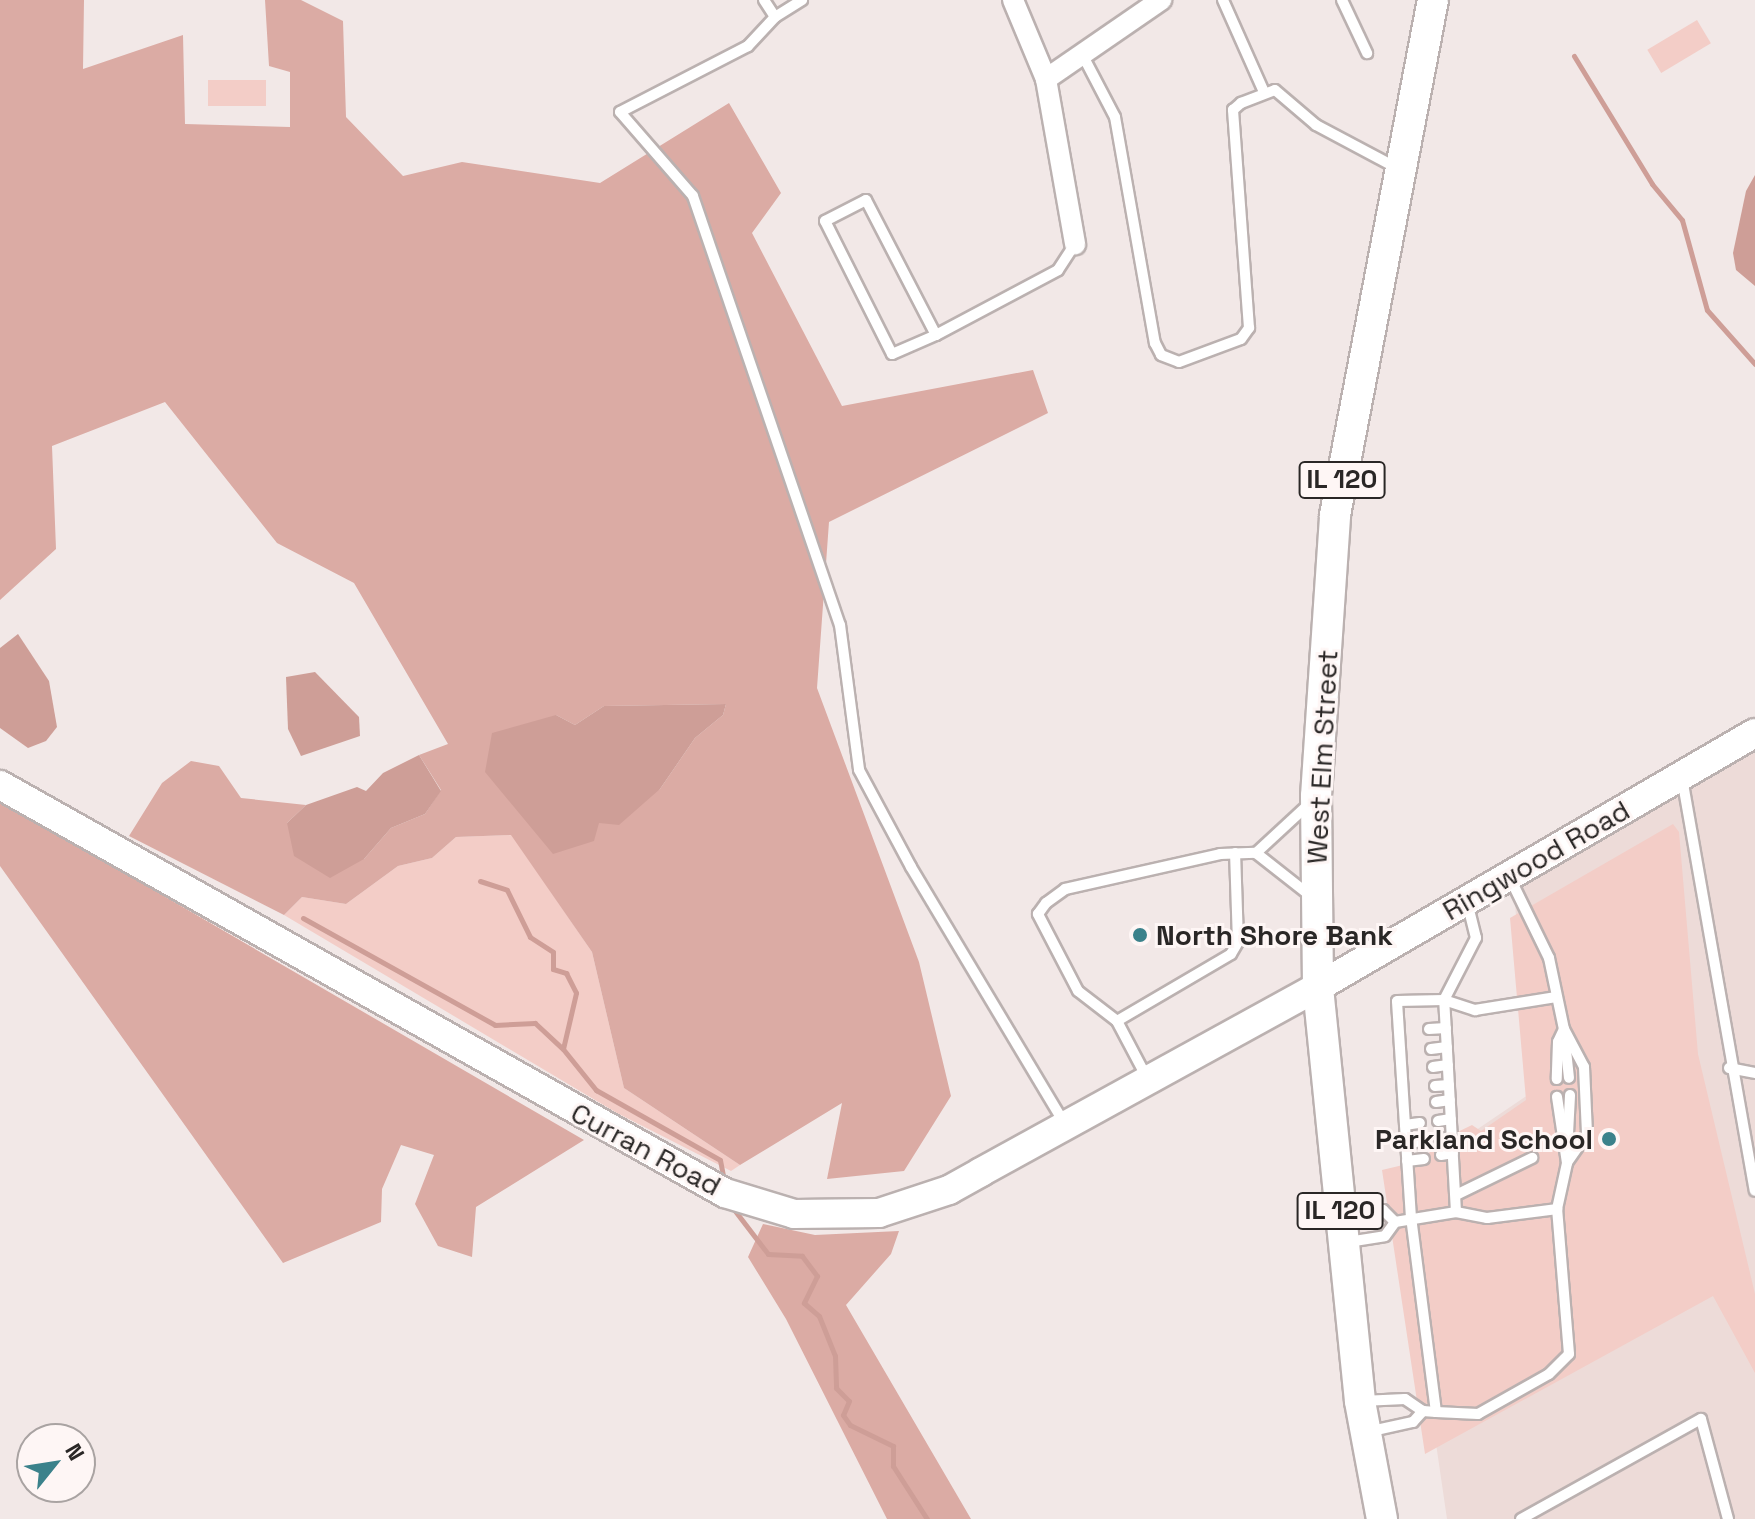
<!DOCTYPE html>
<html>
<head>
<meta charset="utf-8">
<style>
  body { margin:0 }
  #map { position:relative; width:1755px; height:1519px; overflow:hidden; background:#f2e8e7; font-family:"Space Grotesk",sans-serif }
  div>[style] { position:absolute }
  .built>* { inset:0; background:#eddbd8 }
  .green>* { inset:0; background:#f3cdc7; transform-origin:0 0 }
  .forest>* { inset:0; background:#dbaba4 }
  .water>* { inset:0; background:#ce9e97 }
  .stream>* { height:5px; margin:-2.5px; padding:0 2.5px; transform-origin:2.5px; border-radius:2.5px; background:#ce9e97 }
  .roads { filter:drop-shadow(2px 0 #bbb1b0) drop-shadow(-2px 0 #bbb1b0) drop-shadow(0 2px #bbb1b0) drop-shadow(0 -2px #bbb1b0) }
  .lane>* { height:10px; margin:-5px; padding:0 5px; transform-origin:5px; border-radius:5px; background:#fff }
  .street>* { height:20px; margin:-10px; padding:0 10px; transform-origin:10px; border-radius:10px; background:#fff }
  .secondary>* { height:28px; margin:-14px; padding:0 14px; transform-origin:14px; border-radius:14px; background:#fff }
  .primary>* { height:30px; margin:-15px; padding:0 15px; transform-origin:15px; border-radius:15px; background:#fff }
  .dots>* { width:22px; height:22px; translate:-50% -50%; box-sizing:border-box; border:4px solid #fef6f5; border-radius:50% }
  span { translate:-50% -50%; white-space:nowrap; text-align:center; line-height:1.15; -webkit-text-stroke:6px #fef6f5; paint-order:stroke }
  .shield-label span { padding:2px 6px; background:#fef6f5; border:2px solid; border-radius:6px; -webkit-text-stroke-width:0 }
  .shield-label { font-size:26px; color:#2a2726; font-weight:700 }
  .street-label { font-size:28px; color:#2a2726 }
  .poi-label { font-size:28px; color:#2a2726; font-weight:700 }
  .left { translate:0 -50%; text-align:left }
  .right { translate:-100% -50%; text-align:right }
  .north { position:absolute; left:16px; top:1423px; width:80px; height:80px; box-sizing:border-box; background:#fef6f5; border:2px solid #a9a3a2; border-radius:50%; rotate:60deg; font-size:22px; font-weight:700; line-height:32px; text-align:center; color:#2a2726 }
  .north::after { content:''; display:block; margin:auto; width:28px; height:36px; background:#3b828b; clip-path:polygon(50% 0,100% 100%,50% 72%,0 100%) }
</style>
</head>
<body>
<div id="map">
  <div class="built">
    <i style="clip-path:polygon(1755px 749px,1755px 1519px,1447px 1519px,1398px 1183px,1528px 1095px,1514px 887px)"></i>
  </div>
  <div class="green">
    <i style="left:1697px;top:20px;width:27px;height:58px;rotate:59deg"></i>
    <i style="left:208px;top:80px;width:58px;height:26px"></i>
    <i style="clip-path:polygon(1673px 824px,1679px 832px,1698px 1054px,1755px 1294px,1755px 1373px,1713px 1296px,1425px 1454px,1382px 1170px,1424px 1160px,1437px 1142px,1472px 1125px,1481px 1131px,1526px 1100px,1510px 918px)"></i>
    <i style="clip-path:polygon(512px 835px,592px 952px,624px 1088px,740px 1165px,731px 1171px,617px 1113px,284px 915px,302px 897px,346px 904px,398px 866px,432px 858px,456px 837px)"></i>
  </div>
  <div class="forest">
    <i style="clip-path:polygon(evenodd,0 0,84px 0,83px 69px,183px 35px,185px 124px,290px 127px,290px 72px,269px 66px,265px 0,301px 0,343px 21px,346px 117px,403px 176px,462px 162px,600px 183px,729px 103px,781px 193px,752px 233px,842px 406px,1033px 370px,1048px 413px,829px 522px,817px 688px,919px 962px,951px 1096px,904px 1171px,827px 1179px,842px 1103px,740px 1165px,624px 1088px,592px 952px,511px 835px,456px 837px,432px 858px,398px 866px,346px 904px,302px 897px,284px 915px,129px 836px,162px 783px,191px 761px,219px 766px,241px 798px,306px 805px,287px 823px,364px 859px,391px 828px,425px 814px,441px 790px,419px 755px,448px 744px,354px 583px,277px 543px,165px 402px,52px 446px,56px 549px,0 600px,0 0,726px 704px,723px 715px,695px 738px,660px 789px,598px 823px,556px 715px,575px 725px,604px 706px,726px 704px)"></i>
    <i style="clip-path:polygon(0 801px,584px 1140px,476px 1207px,472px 1257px,438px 1246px,415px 1204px,434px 1155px,401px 1145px,382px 1189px,381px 1222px,283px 1263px,0 866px)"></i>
    <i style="clip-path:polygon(763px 1224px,815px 1235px,899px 1231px,891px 1254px,846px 1305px,971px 1519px,887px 1519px,786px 1319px,748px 1257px)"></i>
  </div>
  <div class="water">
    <i style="clip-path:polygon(1755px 175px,1755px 286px,1736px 270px,1733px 253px,1746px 191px)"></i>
    <i style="clip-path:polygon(18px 634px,49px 681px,57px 727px,46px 741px,28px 748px,0 728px,0 648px)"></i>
    <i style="clip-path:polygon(315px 672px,359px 717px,360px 736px,301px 756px,288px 729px,286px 677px)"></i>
    <i style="clip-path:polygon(726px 704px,723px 715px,695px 738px,660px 789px,619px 825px,599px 823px,594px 841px,553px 854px,485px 772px,492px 733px,556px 715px,575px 725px,604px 706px)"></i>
    <i style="clip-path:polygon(419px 755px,441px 791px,425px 814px,391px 828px,364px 859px,330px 878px,294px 856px,287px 823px,306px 805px,357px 787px,366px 791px,383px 773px)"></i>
  </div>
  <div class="stream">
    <i style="left:1574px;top:56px;width:150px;rotate:58.6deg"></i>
    <i style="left:1652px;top:184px;width:47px;rotate:50.2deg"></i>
    <i style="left:1682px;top:220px;width:93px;rotate:74.5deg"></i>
    <i style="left:1707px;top:310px;width:72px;rotate:48.4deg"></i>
    <i style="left:480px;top:881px;width:28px;rotate:18deg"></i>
    <i style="left:507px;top:890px;width:52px;rotate:63.9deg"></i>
    <i style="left:530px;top:937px;width:27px;rotate:33deg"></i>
    <i style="left:553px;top:952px;width:17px;rotate:90deg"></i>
    <i style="left:553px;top:969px;width:14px;rotate:17deg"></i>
    <i style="left:566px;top:973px;width:22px;rotate:63deg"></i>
    <i style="left:576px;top:993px;width:57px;rotate:103.1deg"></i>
    <i style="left:563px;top:1049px;width:53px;rotate:51.2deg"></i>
    <i style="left:596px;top:1090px;width:142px;rotate:29.4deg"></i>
    <i style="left:720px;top:1160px;width:21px;rotate:79deg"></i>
    <i style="left:303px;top:918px;width:220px;rotate:29.1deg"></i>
    <i style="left:495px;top:1025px;width:40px;rotate:-2.9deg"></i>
    <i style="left:535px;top:1023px;width:38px;rotate:43deg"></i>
    <i style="left:729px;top:1203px;width:64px;rotate:52.6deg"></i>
    <i style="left:768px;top:1254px;width:34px;rotate:3deg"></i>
    <i style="left:802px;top:1256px;width:25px;rotate:53deg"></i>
    <i style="left:817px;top:1276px;width:30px;rotate:116deg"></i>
    <i style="left:804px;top:1303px;width:20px;rotate:41deg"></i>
    <i style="left:819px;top:1316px;width:43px;rotate:68.2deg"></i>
    <i style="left:835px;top:1356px;width:32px;rotate:88deg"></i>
    <i style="left:836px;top:1388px;width:18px;rotate:45deg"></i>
    <i style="left:849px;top:1401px;width:15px;rotate:113deg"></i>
    <i style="left:843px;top:1415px;width:12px;rotate:55deg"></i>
    <i style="left:850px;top:1425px;width:48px;rotate:26deg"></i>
    <i style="left:893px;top:1446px;width:20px;rotate:90deg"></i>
    <i style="left:893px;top:1466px;width:63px;rotate:57.3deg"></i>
  </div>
  <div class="roads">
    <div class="lane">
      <i style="left:764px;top:0;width:20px;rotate:57deg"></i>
      <i style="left:775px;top:17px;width:32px;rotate:-32deg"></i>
      <i style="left:1223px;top:0;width:98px;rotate:66deg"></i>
      <i style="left:1342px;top:0;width:59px;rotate:64.7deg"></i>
      <i style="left:775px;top:17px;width:40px;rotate:133deg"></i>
      <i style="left:748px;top:46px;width:144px;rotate:152.7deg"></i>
      <i style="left:620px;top:112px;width:111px;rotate:49deg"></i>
      <i style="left:693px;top:196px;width:453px;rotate:71.1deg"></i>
      <i style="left:840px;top:625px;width:146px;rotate:82.5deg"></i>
      <i style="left:859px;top:770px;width:110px;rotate:61.8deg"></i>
      <i style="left:911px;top:867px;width:298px;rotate:59.1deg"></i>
      <i style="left:1082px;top:54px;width:71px;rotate:62.4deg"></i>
      <i style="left:1115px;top:117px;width:230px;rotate:80deg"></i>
      <i style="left:1155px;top:343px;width:13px;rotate:63deg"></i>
      <i style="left:1161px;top:355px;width:19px;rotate:21deg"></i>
      <i style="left:1179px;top:362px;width:66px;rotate:-20.4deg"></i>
      <i style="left:1241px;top:339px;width:14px;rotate:-54deg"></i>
      <i style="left:1249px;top:328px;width:219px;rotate:-94.2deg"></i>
      <i style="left:1233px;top:110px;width:11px;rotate:-41deg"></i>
      <i style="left:1241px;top:103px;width:36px;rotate:-21deg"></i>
      <i style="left:1275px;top:90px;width:54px;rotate:40.5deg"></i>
      <i style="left:1316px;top:125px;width:92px;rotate:28deg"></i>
      <i style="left:936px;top:335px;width:48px;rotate:156.6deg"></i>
      <i style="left:892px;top:354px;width:149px;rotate:-116.7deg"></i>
      <i style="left:825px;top:221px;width:46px;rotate:-27.1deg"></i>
      <i style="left:866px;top:200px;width:152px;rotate:62.6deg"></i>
      <i style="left:936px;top:335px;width:138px;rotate:-28deg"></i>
      <i style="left:1058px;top:270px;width:31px;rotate:-57deg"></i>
      <i style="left:1682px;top:778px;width:419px;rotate:80deg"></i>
      <i style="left:1256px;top:853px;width:74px;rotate:-42.8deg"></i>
      <i style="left:1510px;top:878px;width:89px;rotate:64deg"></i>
      <i style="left:1549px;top:958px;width:73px;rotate:78.1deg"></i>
      <i style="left:1564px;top:1029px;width:14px;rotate:115deg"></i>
      <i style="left:1558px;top:1042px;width:37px;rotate:92deg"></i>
      <i style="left:1117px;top:1021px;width:132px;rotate:-30.4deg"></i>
      <i style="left:1231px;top:954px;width:14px;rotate:-60deg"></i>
      <i style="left:1238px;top:942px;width:89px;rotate:-91.9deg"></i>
      <i style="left:1429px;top:1029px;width:17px;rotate:-3deg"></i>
      <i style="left:1564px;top:1029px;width:43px;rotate:62.2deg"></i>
      <i style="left:1584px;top:1067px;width:67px;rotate:87.4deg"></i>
      <i style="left:1587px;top:1134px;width:35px;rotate:125deg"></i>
      <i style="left:1564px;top:1032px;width:46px;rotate:83.8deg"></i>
      <i style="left:1431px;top:1049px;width:16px;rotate:-7deg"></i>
      <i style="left:1433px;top:1067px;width:15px;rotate:-8deg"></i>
      <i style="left:1729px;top:1068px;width:26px;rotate:11deg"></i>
      <i style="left:1147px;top:1078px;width:64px;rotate:-117.8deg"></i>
      <i style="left:1117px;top:1021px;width:49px;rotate:-142.4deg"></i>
      <i style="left:1078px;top:991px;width:87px;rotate:-117.5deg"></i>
      <i style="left:1038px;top:914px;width:14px;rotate:-54deg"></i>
      <i style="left:1046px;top:903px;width:24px;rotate:-36deg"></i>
      <i style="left:1065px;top:889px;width:159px;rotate:-12.7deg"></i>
      <i style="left:1220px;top:854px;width:36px;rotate:-2deg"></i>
      <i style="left:1256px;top:853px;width:71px;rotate:38.2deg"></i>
      <i style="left:1435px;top:1086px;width:14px;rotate:-4deg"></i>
      <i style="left:1436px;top:1102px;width:14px;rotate:-8deg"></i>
      <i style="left:1438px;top:1121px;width:13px;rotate:-9deg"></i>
      <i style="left:1405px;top:1125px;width:15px;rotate:-8deg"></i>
      <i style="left:1440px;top:1139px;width:12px;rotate:-9deg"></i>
      <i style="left:1406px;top:1144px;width:16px;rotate:-11deg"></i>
      <i style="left:1567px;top:1153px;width:58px;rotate:-87deg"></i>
      <i style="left:1441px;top:1155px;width:12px;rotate:-9deg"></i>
      <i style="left:1407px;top:1161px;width:17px;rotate:-7deg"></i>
      <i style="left:1456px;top:1195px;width:85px;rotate:-26deg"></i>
      <i style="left:1342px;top:1210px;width:41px"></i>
      <i style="left:1383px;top:1210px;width:17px;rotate:45deg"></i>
      <i style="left:1456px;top:1212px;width:32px;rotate:11deg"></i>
      <i style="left:1487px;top:1218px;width:71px;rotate:-7.3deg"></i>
      <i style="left:1348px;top:1242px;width:37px;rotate:-9deg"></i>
      <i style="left:1385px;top:1236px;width:17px;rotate:-54deg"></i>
      <i style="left:1395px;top:1222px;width:62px;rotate:-9.3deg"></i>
      <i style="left:1456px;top:1212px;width:212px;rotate:-93.2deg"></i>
      <i style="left:1444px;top:1000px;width:70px;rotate:-62.7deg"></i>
      <i style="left:1476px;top:938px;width:36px;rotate:-104deg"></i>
      <i style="left:1362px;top:1401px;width:43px;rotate:-2.7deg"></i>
      <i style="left:1405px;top:1399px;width:22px;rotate:34deg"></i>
      <i style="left:1423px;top:1411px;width:13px;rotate:4deg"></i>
      <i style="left:1436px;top:1412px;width:196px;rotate:-97.3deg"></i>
      <i style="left:1411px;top:1218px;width:217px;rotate:-93.7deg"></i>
      <i style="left:1397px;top:1001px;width:47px;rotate:-1.2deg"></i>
      <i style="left:1444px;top:1000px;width:33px;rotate:18deg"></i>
      <i style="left:1475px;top:1010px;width:82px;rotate:-9.1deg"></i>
      <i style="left:1436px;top:1412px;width:42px;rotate:2.7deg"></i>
      <i style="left:1478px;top:1414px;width:81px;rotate:-29.4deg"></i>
      <i style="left:1549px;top:1374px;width:28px;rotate:-45deg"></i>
      <i style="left:1569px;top:1354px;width:145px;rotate:-94.7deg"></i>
      <i style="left:1557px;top:1209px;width:47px;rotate:-77.7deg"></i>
      <i style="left:1567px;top:1163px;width:67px;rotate:-98.6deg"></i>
      <i style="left:1367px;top:1432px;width:47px;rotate:-12.3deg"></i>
      <i style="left:1413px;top:1422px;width:15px;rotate:-48deg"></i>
      <i style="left:1521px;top:1519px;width:206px;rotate:-29.1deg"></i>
      <i style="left:1701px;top:1419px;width:104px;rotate:74.9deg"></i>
    </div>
    <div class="street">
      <i style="left:1013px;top:0;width:86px;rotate:67.3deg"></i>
      <i style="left:1046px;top:79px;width:168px;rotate:80deg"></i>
      <i style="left:1046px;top:79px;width:140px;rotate:-34.5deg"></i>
    </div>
    <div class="secondary">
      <i style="left:0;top:785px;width:832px;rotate:29.37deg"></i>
      <i style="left:725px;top:1193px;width:72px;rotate:16.9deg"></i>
      <i style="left:794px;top:1214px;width:85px;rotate:-0.7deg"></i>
      <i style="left:879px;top:1213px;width:74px;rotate:-18.2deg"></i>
      <i style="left:949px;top:1190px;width:37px;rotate:-29deg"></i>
      <i style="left:981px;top:1172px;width:384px;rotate:-28.8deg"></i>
      <i style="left:1318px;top:987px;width:505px;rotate:-30.17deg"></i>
    </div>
    <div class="primary">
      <i style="left:1382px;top:1519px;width:120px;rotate:-100.6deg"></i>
      <i style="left:1360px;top:1401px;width:416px;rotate:-95.8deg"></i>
      <i style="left:1318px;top:987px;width:191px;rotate:-90.6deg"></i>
      <i style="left:1316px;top:796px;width:282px;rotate:-86.1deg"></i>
      <i style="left:1335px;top:515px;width:524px;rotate:-79.23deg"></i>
    </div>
  </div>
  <div class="dots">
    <i style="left:1140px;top:935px;background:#3b828b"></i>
    <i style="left:1609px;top:1139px;background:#3b828b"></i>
  </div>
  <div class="shield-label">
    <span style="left:1342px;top:480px">IL 120</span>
    <span style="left:1340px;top:1211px">IL 120</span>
  </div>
  <div class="street-label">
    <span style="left:1322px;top:757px;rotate:-87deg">West Elm Street</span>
    <span style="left:1536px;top:860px;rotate:-30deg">Ringwood Road</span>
    <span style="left:646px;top:1149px;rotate:28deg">Curran Road</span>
  </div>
  <div class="poi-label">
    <span class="left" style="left:1156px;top:935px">North Shore Bank</span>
    <span class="right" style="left:1593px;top:1139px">Parkland School</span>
  </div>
  <div class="north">N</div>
</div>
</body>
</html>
